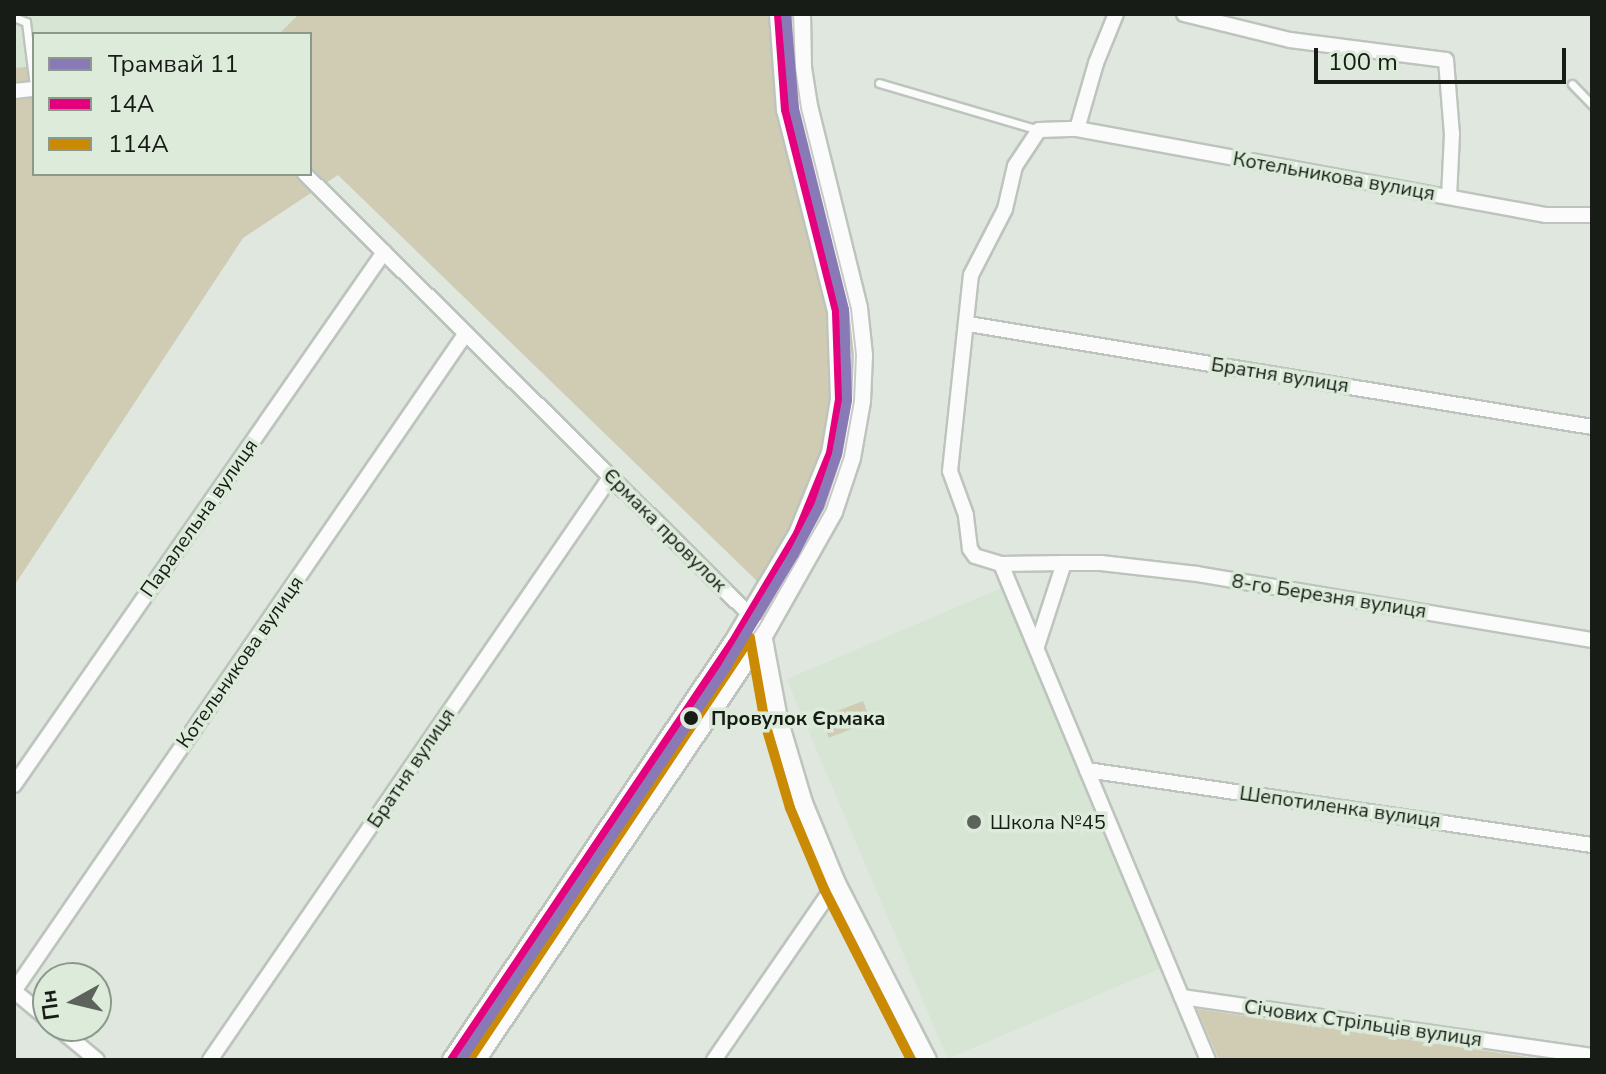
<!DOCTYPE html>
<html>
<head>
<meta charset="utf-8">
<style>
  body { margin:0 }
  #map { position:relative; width:1606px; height:1074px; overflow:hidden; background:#dfe7de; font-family:"Nunito Sans",sans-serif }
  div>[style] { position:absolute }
  .built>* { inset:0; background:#d6e5d4; transform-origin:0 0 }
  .green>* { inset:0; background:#d0ccb4; transform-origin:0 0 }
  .roads { filter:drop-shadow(2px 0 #bdc4bd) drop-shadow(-2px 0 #bdc4bd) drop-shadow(0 2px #bdc4bd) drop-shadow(0 -2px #bdc4bd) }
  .lane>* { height:7px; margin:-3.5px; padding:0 3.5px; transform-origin:3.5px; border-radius:3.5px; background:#fafbfa }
  .street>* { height:14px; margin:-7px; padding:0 7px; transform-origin:7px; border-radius:7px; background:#fafbfa }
  .secondary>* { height:18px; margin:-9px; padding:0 9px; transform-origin:9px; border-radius:9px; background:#fafbfa }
  .tram>* { height:2px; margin:-1px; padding:0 1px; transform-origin:1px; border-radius:1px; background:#c8cac8 }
  .bus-1>* { height:10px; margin:-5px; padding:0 5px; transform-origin:5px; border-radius:5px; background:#e5007d }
  .bus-2>* { height:10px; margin:-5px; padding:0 5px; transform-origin:5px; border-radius:5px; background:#ca8a04 }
  .tram-1>* { height:10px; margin:-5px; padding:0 5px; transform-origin:5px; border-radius:5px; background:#897ab7 }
  .dots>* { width:22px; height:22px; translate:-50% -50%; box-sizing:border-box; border:4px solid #dcebda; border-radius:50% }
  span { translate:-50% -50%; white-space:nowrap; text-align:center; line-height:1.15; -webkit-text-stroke:7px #dcebda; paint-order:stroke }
  .street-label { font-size:20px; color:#171c16 }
  .stop-label { font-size:20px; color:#171c16; font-weight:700 }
  .left { translate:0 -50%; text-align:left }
  .poi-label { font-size:20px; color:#171c16 }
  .frame { position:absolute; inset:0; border:16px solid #171c16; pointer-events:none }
  .legend { position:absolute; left:32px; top:32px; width:280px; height:144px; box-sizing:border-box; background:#dcebda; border:2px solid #8d988c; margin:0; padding:10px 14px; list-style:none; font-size:24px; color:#171c16 }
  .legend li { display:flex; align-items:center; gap:16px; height:40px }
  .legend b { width:40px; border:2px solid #8d988c }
  .north { position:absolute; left:32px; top:962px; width:80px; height:80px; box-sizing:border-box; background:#dcebda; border:2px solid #8d988c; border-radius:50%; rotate:262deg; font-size:22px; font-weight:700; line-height:32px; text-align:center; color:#171c16 }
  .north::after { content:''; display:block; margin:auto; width:28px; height:36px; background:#5d635c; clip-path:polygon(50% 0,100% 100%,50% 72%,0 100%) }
  .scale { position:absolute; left:1314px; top:48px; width:252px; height:36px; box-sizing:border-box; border:4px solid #171c16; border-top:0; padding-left:10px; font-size:24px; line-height:28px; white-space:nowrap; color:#171c16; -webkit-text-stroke:6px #dcebda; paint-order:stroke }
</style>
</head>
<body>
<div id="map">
  <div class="built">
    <i style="clip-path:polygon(14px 14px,299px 14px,279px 34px,34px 34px,34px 66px,14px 68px)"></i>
    <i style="left:1004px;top:587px;width:412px;height:236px;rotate:67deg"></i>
  </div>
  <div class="green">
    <i style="clip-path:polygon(299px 14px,773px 14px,831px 312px,833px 399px,824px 451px,806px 501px,759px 583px,338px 175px,243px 238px,14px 586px,14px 68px,34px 66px,34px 174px,310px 174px,310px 34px,279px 34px)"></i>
    <i style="left:863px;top:701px;width:22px;height:45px;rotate:69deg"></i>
    <i style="clip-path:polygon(1197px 1009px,1548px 1060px,1219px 1060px)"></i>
  </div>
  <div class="roads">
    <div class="lane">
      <i style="left:14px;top:17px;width:13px;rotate:23deg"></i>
      <i style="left:26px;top:22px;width:64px;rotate:82.8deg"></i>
      <i style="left:879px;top:83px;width:167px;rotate:16.4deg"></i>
      <i style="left:1572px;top:84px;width:29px;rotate:46deg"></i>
    </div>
    <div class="street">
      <i style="left:1184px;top:14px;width:109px;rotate:13.8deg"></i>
      <i style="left:1290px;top:40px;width:157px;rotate:7.3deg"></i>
      <i style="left:1446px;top:60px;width:74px;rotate:85.4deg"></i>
      <i style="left:1452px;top:134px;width:63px;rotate:92.7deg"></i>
      <i style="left:14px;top:91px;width:20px;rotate:-6deg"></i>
      <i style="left:1077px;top:129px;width:69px;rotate:-73.9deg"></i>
      <i style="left:1096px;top:63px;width:53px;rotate:-67.8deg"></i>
      <i style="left:305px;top:174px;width:625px;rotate:44.74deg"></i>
      <i style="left:968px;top:324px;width:632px;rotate:9.37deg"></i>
      <i style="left:1064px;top:563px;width:37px"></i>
      <i style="left:1101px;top:563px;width:97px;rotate:6.5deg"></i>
      <i style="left:1197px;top:574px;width:400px;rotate:9.5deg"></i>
      <i style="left:1001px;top:564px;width:537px;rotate:67.35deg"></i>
      <i style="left:1037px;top:646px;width:87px;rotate:-72deg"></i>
      <i style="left:1064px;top:563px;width:63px;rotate:179.1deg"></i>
      <i style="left:1001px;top:564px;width:27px;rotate:-163deg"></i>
      <i style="left:975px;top:556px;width:9px;rotate:-126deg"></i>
      <i style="left:970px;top:549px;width:34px;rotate:-97deg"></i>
      <i style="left:966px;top:515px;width:47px;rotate:-110deg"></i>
      <i style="left:950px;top:471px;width:197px;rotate:-83.9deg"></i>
      <i style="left:971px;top:275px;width:74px;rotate:-62.7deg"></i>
      <i style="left:1005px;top:209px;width:44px;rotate:-76.9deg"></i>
      <i style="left:1015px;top:166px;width:43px;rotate:-56.3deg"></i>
      <i style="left:1039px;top:130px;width:38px;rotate:-2deg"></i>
      <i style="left:1077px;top:129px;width:477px;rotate:10.4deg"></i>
      <i style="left:1546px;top:215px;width:46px"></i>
      <i style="left:1087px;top:770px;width:511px;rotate:8.45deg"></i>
      <i style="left:14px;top:785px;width:649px;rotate:-55.23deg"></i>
      <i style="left:14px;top:991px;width:798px;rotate:-55.51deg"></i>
      <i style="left:14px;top:991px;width:44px;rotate:39.5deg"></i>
      <i style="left:1182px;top:997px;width:414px;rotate:8.2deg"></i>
      <i style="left:56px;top:1026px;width:53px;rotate:39.7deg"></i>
      <i style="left:210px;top:1060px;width:708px;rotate:-55.52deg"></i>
      <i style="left:714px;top:1060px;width:215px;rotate:-55.4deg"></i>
    </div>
    <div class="secondary">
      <i style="left:761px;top:629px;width:92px;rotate:79.3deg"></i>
      <i style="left:778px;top:719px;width:88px;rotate:73.4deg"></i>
      <i style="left:803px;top:803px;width:87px;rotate:67.6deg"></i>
      <i style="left:836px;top:883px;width:199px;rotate:62.8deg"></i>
      <i style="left:452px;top:1060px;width:503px;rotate:-56.03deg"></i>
      <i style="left:733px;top:643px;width:127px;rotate:-59.2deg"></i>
      <i style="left:798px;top:534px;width:87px;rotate:-67.8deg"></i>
      <i style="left:831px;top:453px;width:55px;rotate:-80.5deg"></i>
      <i style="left:840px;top:399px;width:88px;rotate:-92deg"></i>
      <i style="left:837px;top:311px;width:207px;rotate:-104.2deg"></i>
      <i style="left:786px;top:110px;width:96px;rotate:-94.2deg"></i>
      <i style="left:476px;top:1060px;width:514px;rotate:-55.94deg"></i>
      <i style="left:764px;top:634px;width:140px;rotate:-60.5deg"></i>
      <i style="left:833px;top:512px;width:57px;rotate:-71.6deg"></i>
      <i style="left:851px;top:458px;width:58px;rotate:-80deg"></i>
      <i style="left:861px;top:401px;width:46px;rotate:-87.5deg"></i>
      <i style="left:863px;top:355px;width:47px;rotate:-96.1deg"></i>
      <i style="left:858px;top:308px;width:208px;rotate:-103.9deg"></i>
      <i style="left:808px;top:106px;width:39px;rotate:-99deg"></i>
      <i style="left:802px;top:67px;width:53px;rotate:-91.1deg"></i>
    </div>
  </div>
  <div class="tram">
    <i style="left:467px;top:1060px;width:523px;rotate:-56.07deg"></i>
    <i style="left:759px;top:626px;width:135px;rotate:-60.2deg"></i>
    <i style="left:826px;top:509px;width:56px;rotate:-71.2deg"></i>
    <i style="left:844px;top:456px;width:56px;rotate:-79.7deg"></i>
    <i style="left:854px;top:401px;width:46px;rotate:-87.5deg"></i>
    <i style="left:856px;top:355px;width:46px;rotate:-96.2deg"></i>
    <i style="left:851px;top:309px;width:207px;rotate:-104deg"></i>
    <i style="left:801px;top:108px;width:40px;rotate:-98.5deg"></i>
    <i style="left:795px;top:68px;width:54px;rotate:-92.1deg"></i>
  </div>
  <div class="bus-1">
    <i style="left:452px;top:1060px;width:503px;rotate:-56.03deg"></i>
    <i style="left:733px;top:643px;width:127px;rotate:-59.2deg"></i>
    <i style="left:798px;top:534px;width:87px;rotate:-67.8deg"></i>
    <i style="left:831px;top:453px;width:55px;rotate:-80.5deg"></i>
    <i style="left:840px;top:399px;width:88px;rotate:-92deg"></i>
    <i style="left:837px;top:311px;width:207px;rotate:-104.2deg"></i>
    <i style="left:786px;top:110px;width:96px;rotate:-94.2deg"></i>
  </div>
  <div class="bus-2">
    <i style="left:469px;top:1060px;width:507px;rotate:-56.34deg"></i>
    <i style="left:750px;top:638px;width:86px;rotate:80deg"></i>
    <i style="left:765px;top:723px;width:89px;rotate:73.6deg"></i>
    <i style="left:790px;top:808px;width:88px;rotate:67.2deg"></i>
    <i style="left:824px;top:889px;width:192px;rotate:63deg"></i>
  </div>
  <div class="tram-1">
    <i style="left:461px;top:1060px;width:476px;rotate:-56deg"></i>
    <i style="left:727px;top:665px;width:130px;rotate:-58.9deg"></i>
    <i style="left:794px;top:554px;width:54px;rotate:-62.5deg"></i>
    <i style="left:819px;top:506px;width:55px;rotate:-70.9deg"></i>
    <i style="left:837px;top:454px;width:55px;rotate:-79.5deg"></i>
    <i style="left:847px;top:400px;width:90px;rotate:-91.9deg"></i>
    <i style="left:844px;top:310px;width:207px;rotate:-104deg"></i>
    <i style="left:794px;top:109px;width:95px;rotate:-94.8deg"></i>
  </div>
  <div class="dots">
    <i style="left:691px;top:718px;background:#171c16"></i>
    <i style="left:974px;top:822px;background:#5d635c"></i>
  </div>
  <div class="street-label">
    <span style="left:1334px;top:176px;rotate:10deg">Котельникова вулиця</span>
    <span style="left:1280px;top:375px;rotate:9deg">Братня вулиця</span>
    <span style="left:199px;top:518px;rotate:-55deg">Паралельна вулиця</span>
    <span style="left:665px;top:530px;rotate:45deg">Єрмака провулок</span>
    <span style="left:1329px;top:596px;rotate:9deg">8-го Березня вулиця</span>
    <span style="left:240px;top:662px;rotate:-55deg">Котельникова вулиця</span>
    <span style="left:411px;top:768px;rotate:-56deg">Братня вулиця</span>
    <span style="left:1340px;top:807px;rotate:8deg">Шепотиленка вулиця</span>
    <span style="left:1363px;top:1023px;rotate:8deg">Січових Стрільців вулиця</span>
  </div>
  <div class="stop-label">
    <span class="left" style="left:711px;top:718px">Провулок Єрмака</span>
  </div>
  <div class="poi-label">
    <span class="left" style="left:990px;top:822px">Школа №45</span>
  </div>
  <div class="frame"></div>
  <ul class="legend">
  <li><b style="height:10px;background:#897ab7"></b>Трамвай 11</li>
  <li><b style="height:10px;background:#e5007d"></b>14А</li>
  <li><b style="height:10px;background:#ca8a04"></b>114А</li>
  </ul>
  <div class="north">Пн</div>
  <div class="scale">100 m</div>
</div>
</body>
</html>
